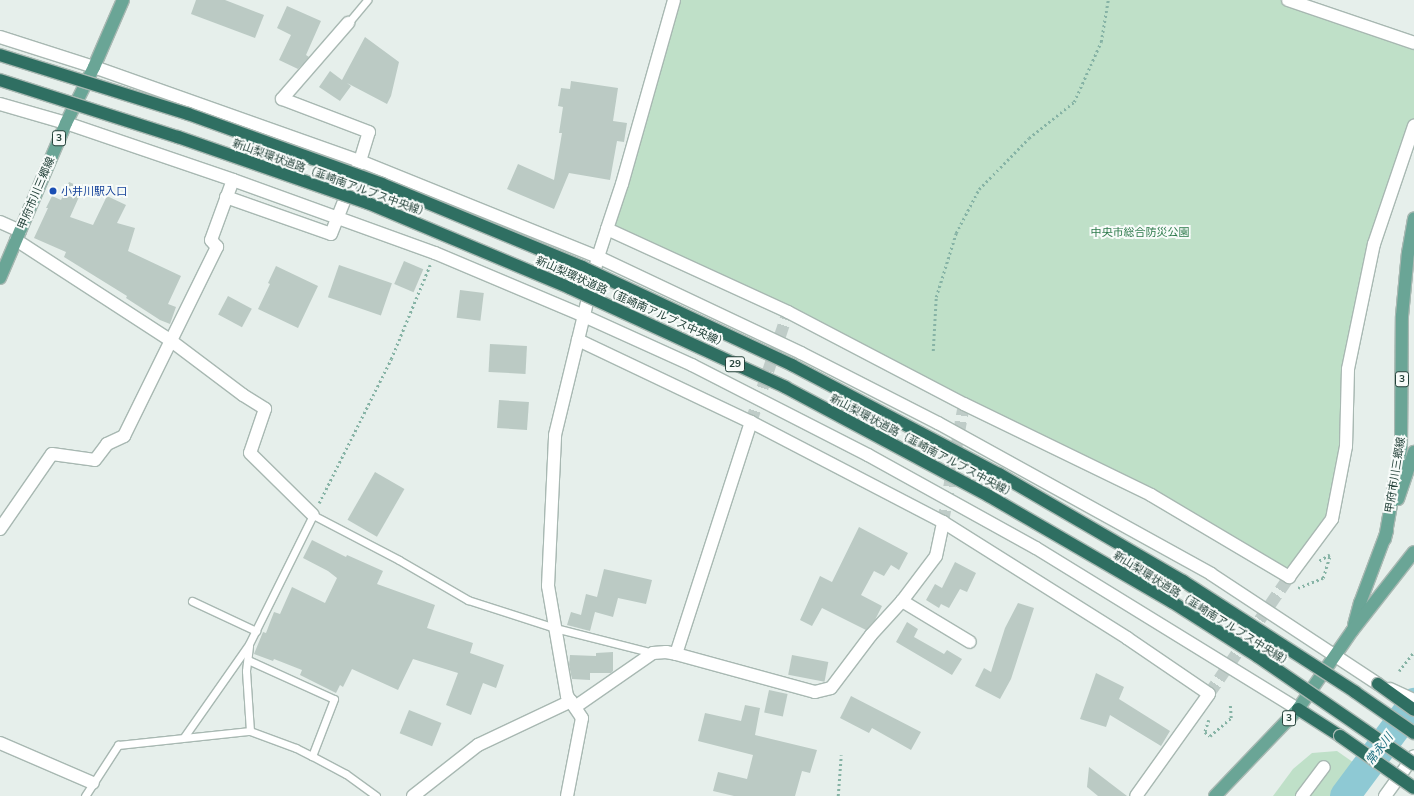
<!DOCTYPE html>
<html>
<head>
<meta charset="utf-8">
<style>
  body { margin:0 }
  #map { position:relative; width:1414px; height:796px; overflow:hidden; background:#e6efeb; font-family:Mulish,"Noto Sans JP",sans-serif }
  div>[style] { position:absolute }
  .green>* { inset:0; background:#bfe0c8 }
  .river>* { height:30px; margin:-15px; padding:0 15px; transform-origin:15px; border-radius:15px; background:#8ec9d4 }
  .building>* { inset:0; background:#bbcac4; transform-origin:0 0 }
  .minor-tunnel>* { height:12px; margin-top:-6px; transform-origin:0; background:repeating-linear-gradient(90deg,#bfccc8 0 12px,transparent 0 18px) }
  .path>* { height:2.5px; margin-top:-1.25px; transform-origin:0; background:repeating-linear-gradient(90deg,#86b3a5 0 2px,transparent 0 5px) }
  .roads { filter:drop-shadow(1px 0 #a8b8b2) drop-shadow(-1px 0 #a8b8b2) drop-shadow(0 1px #a8b8b2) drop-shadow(0 -1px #a8b8b2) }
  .service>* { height:7px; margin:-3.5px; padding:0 3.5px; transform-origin:3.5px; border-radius:3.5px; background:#fff }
  .minor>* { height:12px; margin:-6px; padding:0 6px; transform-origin:6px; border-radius:6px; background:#fff }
  .tertiary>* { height:12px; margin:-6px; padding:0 6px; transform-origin:6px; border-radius:6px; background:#fff }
  .primary>* { height:12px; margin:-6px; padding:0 6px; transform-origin:6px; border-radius:6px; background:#6aa596 }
  .motorway>* { height:12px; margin:-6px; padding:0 6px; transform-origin:6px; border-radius:6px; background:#2f6f62 }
  .bridges { filter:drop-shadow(1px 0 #a8b8b2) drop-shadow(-1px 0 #a8b8b2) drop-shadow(0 1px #a8b8b2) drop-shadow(0 -1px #a8b8b2) }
  .minor-bridge>* { height:12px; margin:-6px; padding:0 6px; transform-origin:6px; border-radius:6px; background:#fff }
  .motorway-bridge>* { height:12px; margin:-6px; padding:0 6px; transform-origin:6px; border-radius:6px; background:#2f6f62 }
  .dots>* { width:11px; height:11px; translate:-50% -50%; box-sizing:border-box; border:2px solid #f7fbf9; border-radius:50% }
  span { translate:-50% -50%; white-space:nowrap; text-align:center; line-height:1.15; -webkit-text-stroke:4px #f7fbf9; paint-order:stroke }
  .shield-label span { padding:1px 3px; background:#f7fbf9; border:1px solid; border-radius:3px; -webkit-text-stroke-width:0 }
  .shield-label { font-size:10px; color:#24423a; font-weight:700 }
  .street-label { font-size:11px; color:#24423a }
  .transit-label { font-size:11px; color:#164399 }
  .left { translate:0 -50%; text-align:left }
  .park-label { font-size:11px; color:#2d7a4b }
  .water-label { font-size:12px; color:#1c6f80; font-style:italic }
</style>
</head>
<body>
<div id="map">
  <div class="green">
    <i style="clip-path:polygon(674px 0,1288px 0,1414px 43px,1414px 126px,1374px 244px,1348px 369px,1332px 519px,1289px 577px,1151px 495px,607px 229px)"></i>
    <i style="clip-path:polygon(1337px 751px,1357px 765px,1334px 796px,1273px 796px,1293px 769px,1312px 753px)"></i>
  </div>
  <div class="river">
    <i style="left:1345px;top:796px;width:116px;rotate:-53.4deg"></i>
  </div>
  <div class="building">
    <i style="clip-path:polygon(196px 0,225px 0,264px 15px,255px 38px,191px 14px)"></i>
    <i style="clip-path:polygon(287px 6px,321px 21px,306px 55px,309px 57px,298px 69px,279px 60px,291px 35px,277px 28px)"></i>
    <i style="clip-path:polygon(365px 37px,399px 62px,391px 96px,387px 104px,347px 83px,351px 86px,340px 101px,319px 87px,330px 71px,342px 80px)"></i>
    <i style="clip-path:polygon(571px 81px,618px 88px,613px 121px,627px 123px,624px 142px,617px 141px,610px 180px,569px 173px,554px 209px,507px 189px,518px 164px,554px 180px,562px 133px,559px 133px,563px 107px,558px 106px,561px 88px,570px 89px)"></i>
    <i style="clip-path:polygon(69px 182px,83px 188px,70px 217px,93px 225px,107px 196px,126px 205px,117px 223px,135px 228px,128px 251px,181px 276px,168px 304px,176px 307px,170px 324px,160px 320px,126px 298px,127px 296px,64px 257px,66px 252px,34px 238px,48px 208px,46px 208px,52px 196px,61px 200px)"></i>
    <i style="left:404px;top:261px;width:21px;height:25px;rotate:23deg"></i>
    <i style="left:339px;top:265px;width:56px;height:34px;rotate:19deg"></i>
    <i style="clip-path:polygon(276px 266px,318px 286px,298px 328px,258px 309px,270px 284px,268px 283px)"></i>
    <i style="left:460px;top:290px;width:24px;height:28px;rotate:7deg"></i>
    <i style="left:228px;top:296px;width:27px;height:21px;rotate:28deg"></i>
    <i style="left:490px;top:344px;width:37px;height:28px;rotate:3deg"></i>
    <i style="left:499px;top:400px;width:30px;height:28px;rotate:4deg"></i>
    <i style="left:375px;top:472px;width:34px;height:55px;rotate:30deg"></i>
    <i style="clip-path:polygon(859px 527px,908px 553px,899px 570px,891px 565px,884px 576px,874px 571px,861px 595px,882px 606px,875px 620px,866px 630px,822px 608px,812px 626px,800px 620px,820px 576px,832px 582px)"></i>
    <i style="clip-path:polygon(312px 540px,346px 557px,347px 555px,383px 571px,377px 584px,435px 605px,427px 628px,473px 643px,470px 653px,504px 665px,496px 688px,483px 683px,471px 715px,446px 705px,458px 673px,413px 659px,398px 690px,352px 669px,343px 687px,340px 685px,336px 693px,300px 675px,302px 670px,274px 659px,273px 661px,254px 654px,263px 632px,266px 633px,274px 612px,280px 614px,292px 587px,325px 603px,337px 578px,328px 571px,303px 558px)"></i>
    <i style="clip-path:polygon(955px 562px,976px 573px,967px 592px,960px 589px,949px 608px,941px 604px,939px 608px,926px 600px,935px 584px,942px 588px)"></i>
    <i style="clip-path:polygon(604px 569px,652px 580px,646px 604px,618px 598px,613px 617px,595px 612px,590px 631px,567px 625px,571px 612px,581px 615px,586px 594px,597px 597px)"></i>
    <i style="clip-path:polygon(1018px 603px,1034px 608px,1011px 679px,1000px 699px,975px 686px,984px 668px,991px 672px,1005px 628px)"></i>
    <i style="clip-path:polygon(907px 622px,918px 629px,914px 637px,944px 654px,947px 650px,962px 659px,952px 675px,896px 642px)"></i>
    <i style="clip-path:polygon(613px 652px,613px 671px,611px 673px,590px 673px,590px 680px,572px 679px,569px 665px,570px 655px,596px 656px,596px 653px)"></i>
    <i style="left:792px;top:655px;width:37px;height:20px;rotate:11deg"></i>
    <i style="clip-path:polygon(1096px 673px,1124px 687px,1119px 699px,1170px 731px,1161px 746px,1110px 715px,1106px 727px,1080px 719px)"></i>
    <i style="left:769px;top:690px;width:19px;height:23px;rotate:12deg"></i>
    <i style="clip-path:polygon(851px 696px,921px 732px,911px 750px,872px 728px,869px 733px,840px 718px)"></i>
    <i style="clip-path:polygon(745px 705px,760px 708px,755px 735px,817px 750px,810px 773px,802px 771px,795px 796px,734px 796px,713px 791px,718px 772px,747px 779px,753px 755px,698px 741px,705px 713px,741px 721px)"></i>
    <i style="left:409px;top:710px;width:35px;height:25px;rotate:22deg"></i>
    <i style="clip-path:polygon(1089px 767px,1127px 796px,1098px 796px,1087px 787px)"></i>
  </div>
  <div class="minor-tunnel">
    <i style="left:751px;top:422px;width:116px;rotate:-71.4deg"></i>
    <i style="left:943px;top:522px;width:120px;rotate:-79.9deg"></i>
    <i style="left:1209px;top:694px;width:142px;rotate:-55.6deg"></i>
  </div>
  <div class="path">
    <i style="left:933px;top:351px;width:54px;rotate:-86.8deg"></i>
    <i style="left:936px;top:297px;width:67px;rotate:-72.6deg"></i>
    <i style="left:956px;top:233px;width:50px;rotate:-62.4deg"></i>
    <i style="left:979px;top:189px;width:71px;rotate:-45.6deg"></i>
    <i style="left:1029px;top:138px;width:58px;rotate:-38.7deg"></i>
    <i style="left:1074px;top:102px;width:66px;rotate:-65.8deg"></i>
    <i style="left:1101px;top:42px;width:43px;rotate:-80.5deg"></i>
    <i style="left:319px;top:503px;width:161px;rotate:-63.4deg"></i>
    <i style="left:391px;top:359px;width:102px;rotate:-67.5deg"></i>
    <i style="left:1298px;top:588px;width:27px;rotate:-22deg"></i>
    <i style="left:1323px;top:578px;width:24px;rotate:-73deg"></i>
    <i style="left:1330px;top:555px;width:14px;rotate:150deg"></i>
    <i style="left:1399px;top:671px;width:24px;rotate:-52deg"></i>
    <i style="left:1209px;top:720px;width:13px;rotate:108deg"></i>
    <i style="left:1205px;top:732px;width:6px;rotate:39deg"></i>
    <i style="left:1210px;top:736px;width:28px;rotate:-41deg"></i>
    <i style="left:1231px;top:718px;width:15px;rotate:-94deg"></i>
    <i style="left:838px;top:796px;width:41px;rotate:-85.8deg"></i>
  </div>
  <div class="roads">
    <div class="service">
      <i style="left:348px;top:23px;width:30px;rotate:-50deg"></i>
      <i style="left:192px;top:601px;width:71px;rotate:25.1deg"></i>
      <i style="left:249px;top:646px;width:25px;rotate:97deg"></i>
      <i style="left:246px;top:671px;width:60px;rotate:86.2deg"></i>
      <i style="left:250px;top:731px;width:49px;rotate:20.3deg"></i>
      <i style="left:296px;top:748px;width:18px;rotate:27deg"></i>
      <i style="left:312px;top:756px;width:38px;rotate:28deg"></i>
      <i style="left:346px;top:774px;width:37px;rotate:36deg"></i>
      <i style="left:248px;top:660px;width:94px;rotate:24.4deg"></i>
      <i style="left:334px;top:699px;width:61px;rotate:111.1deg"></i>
      <i style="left:184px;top:737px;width:113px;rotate:-55deg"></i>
      <i style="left:249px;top:644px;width:144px;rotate:-63.6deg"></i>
      <i style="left:313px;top:515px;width:97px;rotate:27.6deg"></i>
      <i style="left:399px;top:560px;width:80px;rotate:30.1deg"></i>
      <i style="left:468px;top:600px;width:91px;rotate:17.8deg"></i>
      <i style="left:555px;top:628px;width:101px;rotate:14.3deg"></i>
      <i style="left:85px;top:796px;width:61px;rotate:-57.1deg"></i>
      <i style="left:118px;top:745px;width:133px;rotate:-6.1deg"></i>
    </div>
    <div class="minor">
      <i style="left:94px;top:67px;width:282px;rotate:19.5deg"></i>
      <i style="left:360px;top:161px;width:257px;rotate:22deg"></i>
      <i style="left:598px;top:257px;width:225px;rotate:25.3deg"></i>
      <i style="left:801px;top:353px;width:154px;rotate:27.1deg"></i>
      <i style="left:938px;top:423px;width:312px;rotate:28.9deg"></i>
      <i style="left:1211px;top:574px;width:200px;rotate:33.4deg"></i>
      <i style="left:0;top:104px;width:69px;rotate:16.1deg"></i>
      <i style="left:66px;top:123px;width:176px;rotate:18.8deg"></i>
      <i style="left:233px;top:180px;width:215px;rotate:19.9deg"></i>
      <i style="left:435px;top:253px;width:162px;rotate:22.9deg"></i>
      <i style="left:584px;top:316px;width:119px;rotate:24.4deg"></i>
      <i style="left:692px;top:365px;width:198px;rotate:27.1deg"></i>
      <i style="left:868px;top:455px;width:192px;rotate:29deg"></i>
      <i style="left:1036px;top:548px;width:308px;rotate:31.6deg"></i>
      <i style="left:226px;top:197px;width:111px;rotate:19.4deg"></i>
      <i style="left:331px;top:234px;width:79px;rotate:-68.3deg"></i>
      <i style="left:360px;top:161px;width:30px;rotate:-73deg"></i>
      <i style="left:369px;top:132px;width:93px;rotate:-159.2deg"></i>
      <i style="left:282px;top:99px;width:101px;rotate:-49deg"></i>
      <i style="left:0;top:222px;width:22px;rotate:24deg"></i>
      <i style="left:16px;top:240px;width:184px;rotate:33deg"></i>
      <i style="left:170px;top:340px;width:91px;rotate:37deg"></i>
      <i style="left:243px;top:395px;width:26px;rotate:32deg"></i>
      <i style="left:265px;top:409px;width:46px;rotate:108.8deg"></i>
      <i style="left:250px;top:453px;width:88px;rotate:44.5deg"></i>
      <i style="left:578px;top:340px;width:85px;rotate:-76.5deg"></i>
      <i style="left:598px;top:257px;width:29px;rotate:-72deg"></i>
      <i style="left:607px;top:229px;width:199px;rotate:24.6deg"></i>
      <i style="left:788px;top:312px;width:199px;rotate:27.6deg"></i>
      <i style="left:964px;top:404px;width:208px;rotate:25.9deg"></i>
      <i style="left:1151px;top:495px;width:161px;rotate:30.7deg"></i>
      <i style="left:1289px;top:577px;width:72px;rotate:-53.4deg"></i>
      <i style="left:1332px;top:519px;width:74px;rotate:-79.1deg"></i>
      <i style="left:1346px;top:446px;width:77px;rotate:-88.5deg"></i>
      <i style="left:1348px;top:369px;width:128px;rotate:-78.3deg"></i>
      <i style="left:1374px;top:244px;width:125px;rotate:-71.3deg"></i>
      <i style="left:0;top:529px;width:91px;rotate:-55.3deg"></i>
      <i style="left:52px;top:454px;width:43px;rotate:7.9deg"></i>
      <i style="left:95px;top:460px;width:20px;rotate:-53deg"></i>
      <i style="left:107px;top:444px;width:19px;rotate:-25deg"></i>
      <i style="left:124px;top:436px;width:211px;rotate:-63.8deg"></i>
      <i style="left:217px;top:247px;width:9px;rotate:-131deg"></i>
      <i style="left:211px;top:240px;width:64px;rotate:-69.9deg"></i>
      <i style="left:902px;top:601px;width:79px;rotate:31.1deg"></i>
      <i style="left:676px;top:654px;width:244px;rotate:-72.1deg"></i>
      <i style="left:575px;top:707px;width:95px;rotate:-34.7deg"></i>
      <i style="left:653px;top:653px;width:13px;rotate:-4deg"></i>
      <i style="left:666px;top:652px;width:10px;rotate:11deg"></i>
      <i style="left:676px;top:654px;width:144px;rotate:15.3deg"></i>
      <i style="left:815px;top:692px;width:16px;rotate:-14deg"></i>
      <i style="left:831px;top:688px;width:66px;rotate:-53deg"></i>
      <i style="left:871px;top:635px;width:46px;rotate:-47.6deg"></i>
      <i style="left:902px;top:601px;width:56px;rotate:-52.9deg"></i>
      <i style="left:936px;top:556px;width:35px;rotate:-78deg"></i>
      <i style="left:943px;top:522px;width:218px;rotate:32.2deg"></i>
      <i style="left:1127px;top:638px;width:99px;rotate:34.3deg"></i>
      <i style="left:1209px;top:694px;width:125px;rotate:125.6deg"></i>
      <i style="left:0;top:743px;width:101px;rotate:23.3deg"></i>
      <i style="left:413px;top:796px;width:83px;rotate:-38.1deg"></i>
      <i style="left:478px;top:745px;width:103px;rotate:-25.3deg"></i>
      <i style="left:567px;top:796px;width:79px;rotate:-79.1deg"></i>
      <i style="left:582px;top:718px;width:27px;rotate:-124deg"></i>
      <i style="left:567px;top:696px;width:112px;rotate:-99.8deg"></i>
      <i style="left:548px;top:586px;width:151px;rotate:-87.3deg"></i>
      <i style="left:555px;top:435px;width:98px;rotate:-76.4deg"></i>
      <i style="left:578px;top:340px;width:191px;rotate:25.4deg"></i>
      <i style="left:751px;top:422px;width:216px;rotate:27.5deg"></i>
      <i style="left:1302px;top:796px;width:36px;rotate:-53deg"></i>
      <i style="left:1385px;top:796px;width:49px;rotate:-54.1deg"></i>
    </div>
    <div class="tertiary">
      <i style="left:1288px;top:0;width:133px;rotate:18.8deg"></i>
      <i style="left:0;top:37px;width:99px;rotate:17.7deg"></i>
      <i style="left:607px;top:229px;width:47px;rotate:-71.6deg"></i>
      <i style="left:622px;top:184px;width:191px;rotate:-74.2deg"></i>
    </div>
    <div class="primary">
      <i style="left:0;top:278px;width:168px;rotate:-66.9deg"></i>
      <i style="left:66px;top:123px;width:63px;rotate:-63.4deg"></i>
      <i style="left:94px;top:67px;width:73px;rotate:-66.6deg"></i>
      <i style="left:1398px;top:499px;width:50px;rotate:-71.2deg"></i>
      <i style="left:1385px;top:539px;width:93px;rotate:-80.1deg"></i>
      <i style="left:1401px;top:447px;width:131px;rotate:-89.6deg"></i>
      <i style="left:1402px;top:316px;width:63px;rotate:-84.6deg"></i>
      <i style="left:1408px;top:253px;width:35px;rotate:-80deg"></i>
      <i style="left:1354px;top:625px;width:23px;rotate:-75deg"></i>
      <i style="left:1360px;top:603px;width:77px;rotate:-69.4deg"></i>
      <i style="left:1215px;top:796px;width:120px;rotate:-46.3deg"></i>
      <i style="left:1298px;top:709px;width:95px;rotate:-55.3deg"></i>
      <i style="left:1352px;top:631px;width:100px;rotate:-51.9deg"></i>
    </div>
    <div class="motorway">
      <i style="left:1298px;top:709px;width:50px;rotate:32.7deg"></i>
    </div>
  </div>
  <div class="bridges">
    <div class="minor-bridge">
      <i style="left:1390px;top:689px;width:26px;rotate:25deg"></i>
    </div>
    <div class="motorway-bridge">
      <i style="left:0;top:55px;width:197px;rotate:17.4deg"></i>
      <i style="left:188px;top:114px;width:206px;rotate:19.8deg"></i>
      <i style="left:382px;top:184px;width:217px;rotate:22.5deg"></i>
      <i style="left:582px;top:267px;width:232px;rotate:25deg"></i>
      <i style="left:792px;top:365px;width:234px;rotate:27.8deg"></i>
      <i style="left:999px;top:474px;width:213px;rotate:30.2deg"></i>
      <i style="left:1183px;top:581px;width:205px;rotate:32.8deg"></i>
      <i style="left:1355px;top:692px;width:72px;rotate:34.8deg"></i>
      <i style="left:0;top:80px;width:187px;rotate:17.8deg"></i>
      <i style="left:178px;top:137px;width:201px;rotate:19.2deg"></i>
      <i style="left:368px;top:203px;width:219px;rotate:22.8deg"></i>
      <i style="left:570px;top:288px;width:237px;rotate:24.7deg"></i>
      <i style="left:785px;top:387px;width:231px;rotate:28.1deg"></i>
      <i style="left:989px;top:496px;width:211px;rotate:30.1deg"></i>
      <i style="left:1172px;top:602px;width:101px;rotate:32.4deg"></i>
      <i style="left:1257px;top:656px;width:191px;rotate:34.5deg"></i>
      <i style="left:1378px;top:684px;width:44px;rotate:35.8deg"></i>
      <i style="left:1340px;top:736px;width:90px;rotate:35.1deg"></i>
    </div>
  </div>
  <div class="dots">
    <i style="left:53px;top:191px;background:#1a4fb4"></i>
  </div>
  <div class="shield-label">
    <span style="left:59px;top:138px">3</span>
    <span style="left:735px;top:364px">29</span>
    <span style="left:1402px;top:379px">3</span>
    <span style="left:1289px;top:718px">3</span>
  </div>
  <div class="street-label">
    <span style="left:331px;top:178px;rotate:20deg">新山梨環状道路（韮崎南アルプス中央線）</span>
    <span style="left:36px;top:193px;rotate:-67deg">甲府市川三郷線</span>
    <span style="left:632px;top:302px;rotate:24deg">新山梨環状道路（韮崎南アルプス中央線）</span>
    <span style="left:923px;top:446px;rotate:28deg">新山梨環状道路（韮崎南アルプス中央線）</span>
    <span style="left:1395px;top:475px;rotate:-81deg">甲府市川三郷線</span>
    <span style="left:1203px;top:609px;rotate:32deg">新山梨環状道路（韮崎南アルプス中央線）</span>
  </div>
  <div class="transit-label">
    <span class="left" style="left:61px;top:191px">小井川駅入口</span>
  </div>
  <div class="park-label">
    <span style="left:1140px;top:232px">中央市総合防災公園</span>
  </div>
  <div class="water-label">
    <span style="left:1379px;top:749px;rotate:-53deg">常永川</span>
  </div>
</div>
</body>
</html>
